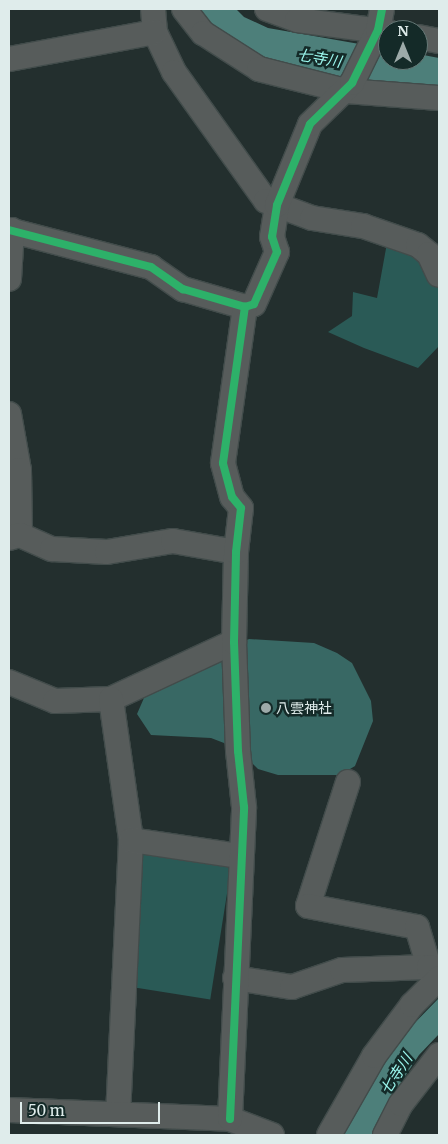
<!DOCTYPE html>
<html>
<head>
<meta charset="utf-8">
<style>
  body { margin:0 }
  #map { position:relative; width:448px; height:1144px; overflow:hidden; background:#232f2e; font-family:Merriweather,"Noto Sans JP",serif }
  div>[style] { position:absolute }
  .green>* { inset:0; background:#2a5a56; transform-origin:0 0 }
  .forest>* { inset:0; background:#386864 }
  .water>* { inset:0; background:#4d7f7a }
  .roads { filter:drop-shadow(1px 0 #424c4b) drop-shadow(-1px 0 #424c4b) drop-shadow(0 1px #424c4b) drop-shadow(0 -1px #424c4b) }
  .minor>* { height:24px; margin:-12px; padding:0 12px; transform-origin:12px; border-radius:12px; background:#575c5b }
  .cycleway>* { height:8px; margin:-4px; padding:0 4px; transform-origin:4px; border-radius:4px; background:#2db169 }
  .dots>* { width:14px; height:14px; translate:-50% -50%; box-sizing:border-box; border:2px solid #142a28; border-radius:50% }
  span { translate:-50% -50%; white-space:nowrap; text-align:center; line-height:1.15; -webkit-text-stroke:5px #142a28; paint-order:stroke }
  .poi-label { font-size:14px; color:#dfeceb }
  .left { translate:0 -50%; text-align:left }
  .water-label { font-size:15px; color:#9cf8ef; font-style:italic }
  .frame { position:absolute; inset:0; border:10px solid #dfeceb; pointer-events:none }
  .north { position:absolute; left:378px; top:20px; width:50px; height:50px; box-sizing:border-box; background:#142a28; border:1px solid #657876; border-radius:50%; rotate:0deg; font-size:14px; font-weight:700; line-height:20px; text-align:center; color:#dfeceb }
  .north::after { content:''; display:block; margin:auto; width:18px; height:22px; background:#9daaa9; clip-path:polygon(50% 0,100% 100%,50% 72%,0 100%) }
  .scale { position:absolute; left:20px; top:1102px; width:140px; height:22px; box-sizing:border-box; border:2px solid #dfeceb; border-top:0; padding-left:6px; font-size:15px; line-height:18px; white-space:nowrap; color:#dfeceb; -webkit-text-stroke:4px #142a28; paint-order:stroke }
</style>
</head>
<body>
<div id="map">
  <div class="green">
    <i style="clip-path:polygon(387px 243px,426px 259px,439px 289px,439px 346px,418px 368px,364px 348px,328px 332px,352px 316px,353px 292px,377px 298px)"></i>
    <i style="left:136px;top:848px;width:97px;height:138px;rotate:9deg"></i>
  </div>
  <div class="forest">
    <i style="clip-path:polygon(249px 639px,314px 643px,337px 653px,352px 663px,371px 701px,373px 721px,355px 766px,340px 775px,278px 775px,258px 769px,248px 759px,224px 743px,211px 738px,151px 735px,137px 714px,147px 691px)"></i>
  </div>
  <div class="water">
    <i style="clip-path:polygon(194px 9px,236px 9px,244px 17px,268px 28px,388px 49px,388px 60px,418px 60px,418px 54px,439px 58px,439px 90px,373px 84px,262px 59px,210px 27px)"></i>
    <i style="clip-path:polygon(439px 998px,439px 1034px,419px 1055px,392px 1096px,375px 1135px,340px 1135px,360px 1098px,401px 1037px)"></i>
  </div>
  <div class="roads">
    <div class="minor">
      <i style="left:153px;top:9px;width:23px;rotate:85deg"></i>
      <i style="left:155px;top:32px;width:44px;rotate:64.6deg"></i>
      <i style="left:174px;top:72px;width:158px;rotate:54.5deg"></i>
      <i style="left:266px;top:201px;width:49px;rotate:20.3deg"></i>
      <i style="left:312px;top:218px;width:52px;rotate:8.9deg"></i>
      <i style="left:363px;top:226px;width:58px;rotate:19.1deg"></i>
      <i style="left:418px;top:245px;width:14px;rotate:39deg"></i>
      <i style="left:429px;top:254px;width:23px;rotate:65deg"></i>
      <i style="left:184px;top:9px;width:31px;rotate:52deg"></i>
      <i style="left:203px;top:33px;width:67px;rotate:32.7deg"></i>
      <i style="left:259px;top:69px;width:90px;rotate:14.2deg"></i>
      <i style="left:346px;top:91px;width:93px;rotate:4.3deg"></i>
      <i style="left:267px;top:9px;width:32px;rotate:20deg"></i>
      <i style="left:297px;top:20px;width:92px;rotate:7.5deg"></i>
      <i style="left:418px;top:37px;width:21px;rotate:11deg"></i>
      <i style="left:9px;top:59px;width:148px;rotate:-10.5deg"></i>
      <i style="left:9px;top:230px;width:147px;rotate:14.6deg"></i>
      <i style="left:151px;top:267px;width:39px;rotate:35deg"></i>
      <i style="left:183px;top:289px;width:65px;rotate:16.2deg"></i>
      <i style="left:245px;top:307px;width:9px;rotate:-18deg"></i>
      <i style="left:254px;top:304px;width:57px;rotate:-66.1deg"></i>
      <i style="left:277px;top:252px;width:16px;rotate:-108deg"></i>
      <i style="left:272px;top:237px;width:32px;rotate:-81deg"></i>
      <i style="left:277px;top:205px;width:87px;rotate:-67.8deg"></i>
      <i style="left:310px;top:124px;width:59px;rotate:-44.3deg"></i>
      <i style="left:352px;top:83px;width:59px;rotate:-63.9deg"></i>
      <i style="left:378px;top:30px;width:21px;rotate:-79deg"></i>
      <i style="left:9px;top:279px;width:49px;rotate:-86.5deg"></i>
      <i style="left:9px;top:414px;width:57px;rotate:79.9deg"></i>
      <i style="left:19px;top:470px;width:65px;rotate:89.1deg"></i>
      <i style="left:20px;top:535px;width:11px;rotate:165deg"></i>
      <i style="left:20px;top:535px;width:35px;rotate:24deg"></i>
      <i style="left:52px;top:549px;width:55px;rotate:3.1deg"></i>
      <i style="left:107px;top:552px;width:67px;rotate:-9.5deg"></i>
      <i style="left:173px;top:541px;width:64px;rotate:9.9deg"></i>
      <i style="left:9px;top:682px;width:50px;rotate:22.4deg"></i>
      <i style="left:55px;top:701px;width:56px;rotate:-2deg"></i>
      <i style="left:111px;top:699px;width:136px;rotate:-24.9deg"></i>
      <i style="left:111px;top:699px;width:142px;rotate:81.9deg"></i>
      <i style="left:131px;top:840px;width:274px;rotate:92.7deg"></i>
      <i style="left:348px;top:782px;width:130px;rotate:107.9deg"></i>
      <i style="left:308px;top:906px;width:111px;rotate:10.9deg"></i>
      <i style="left:417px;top:927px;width:42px;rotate:73.3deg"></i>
      <i style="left:131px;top:840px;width:110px;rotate:8.4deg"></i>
      <i style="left:235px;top:978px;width:58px;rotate:9deg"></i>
      <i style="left:292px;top:987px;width:53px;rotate:-18.8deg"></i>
      <i style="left:342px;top:970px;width:87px;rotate:-2deg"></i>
      <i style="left:429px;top:967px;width:10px;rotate:11deg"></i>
      <i style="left:9px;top:1110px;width:221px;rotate:2.3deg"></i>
      <i style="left:230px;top:1119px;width:45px;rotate:20.9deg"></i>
      <i style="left:230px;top:1119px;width:312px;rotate:-87.4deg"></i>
      <i style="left:244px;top:807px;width:56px;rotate:-96.1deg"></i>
      <i style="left:238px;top:751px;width:109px;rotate:-92.1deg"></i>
      <i style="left:234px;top:642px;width:90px;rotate:-88.7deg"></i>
      <i style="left:236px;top:552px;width:44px;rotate:-83.5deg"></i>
      <i style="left:241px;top:508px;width:14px;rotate:-129deg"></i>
      <i style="left:232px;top:497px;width:35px;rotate:-105deg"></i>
      <i style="left:223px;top:463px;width:158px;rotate:-82deg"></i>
      <i style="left:329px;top:1135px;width:91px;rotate:-60.3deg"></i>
      <i style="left:374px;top:1056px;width:64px;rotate:-53.3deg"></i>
      <i style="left:412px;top:1005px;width:38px;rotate:-45deg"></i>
      <i style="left:385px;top:1135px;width:35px;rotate:-63deg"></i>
      <i style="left:401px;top:1104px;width:62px;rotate:-52.2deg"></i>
    </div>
  </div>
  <div class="cycleway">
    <i style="left:9px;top:230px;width:147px;rotate:14.6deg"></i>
    <i style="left:151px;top:267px;width:39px;rotate:35deg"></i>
    <i style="left:183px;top:289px;width:65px;rotate:16.2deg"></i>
    <i style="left:245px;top:307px;width:9px;rotate:-18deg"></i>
    <i style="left:254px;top:304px;width:57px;rotate:-66.1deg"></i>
    <i style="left:277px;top:252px;width:16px;rotate:-108deg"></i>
    <i style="left:272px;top:237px;width:32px;rotate:-81deg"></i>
    <i style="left:277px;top:205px;width:87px;rotate:-67.8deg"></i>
    <i style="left:310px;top:124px;width:59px;rotate:-44.3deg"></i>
    <i style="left:352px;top:83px;width:59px;rotate:-63.9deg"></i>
    <i style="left:378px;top:30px;width:21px;rotate:-79deg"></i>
    <i style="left:230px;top:1119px;width:312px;rotate:-87.4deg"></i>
    <i style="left:244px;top:807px;width:56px;rotate:-96.1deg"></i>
    <i style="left:238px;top:751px;width:109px;rotate:-92.1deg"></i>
    <i style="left:234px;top:642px;width:90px;rotate:-88.7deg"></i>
    <i style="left:236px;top:552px;width:44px;rotate:-83.5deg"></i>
    <i style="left:241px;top:508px;width:14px;rotate:-129deg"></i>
    <i style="left:232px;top:497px;width:35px;rotate:-105deg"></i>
    <i style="left:223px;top:463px;width:158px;rotate:-82deg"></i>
  </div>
  <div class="dots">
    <i style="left:266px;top:708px;background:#9daaa9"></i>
  </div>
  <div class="poi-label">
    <span class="left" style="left:276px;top:708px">八雲神社</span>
  </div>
  <div class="water-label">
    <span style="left:319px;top:58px;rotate:10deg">七寺川</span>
    <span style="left:396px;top:1074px;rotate:-57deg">七寺川</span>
  </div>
  <div class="frame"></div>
  <div class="north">N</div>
  <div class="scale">50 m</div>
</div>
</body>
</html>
